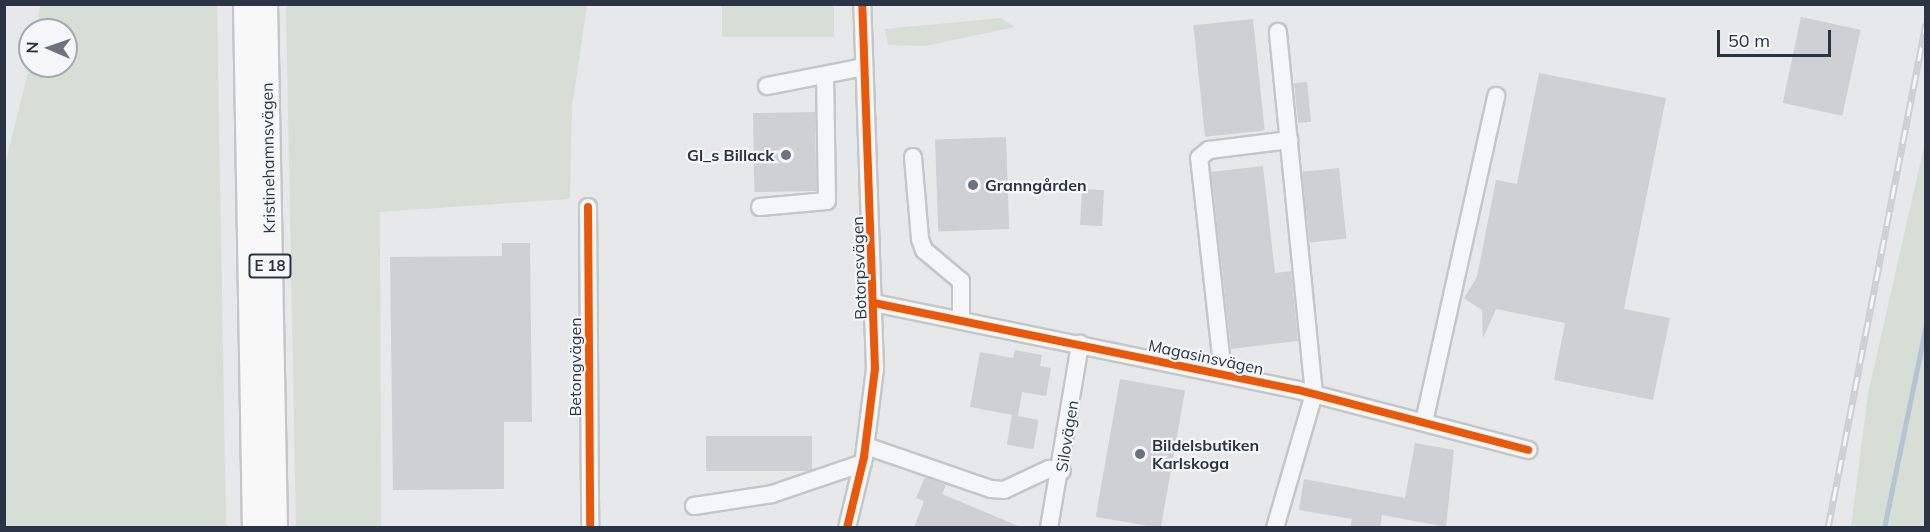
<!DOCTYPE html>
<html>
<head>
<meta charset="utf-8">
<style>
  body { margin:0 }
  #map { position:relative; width:1930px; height:532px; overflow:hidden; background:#e6e8ea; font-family:Mulish,sans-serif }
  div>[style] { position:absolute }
  .green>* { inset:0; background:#d6ded6; transform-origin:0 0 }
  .stream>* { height:4.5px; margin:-2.25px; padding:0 2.25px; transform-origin:2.25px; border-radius:2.25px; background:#b4c4d5 }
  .building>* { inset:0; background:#ced0d3; transform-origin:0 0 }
  .roads { filter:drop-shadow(2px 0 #c4c6c8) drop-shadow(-2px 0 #c4c6c8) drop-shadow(0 2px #c4c6c8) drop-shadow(0 -2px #c4c6c8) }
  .minor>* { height:16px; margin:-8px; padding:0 8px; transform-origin:8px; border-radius:8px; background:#f5f6f7 }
  .highway>* { height:24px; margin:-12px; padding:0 12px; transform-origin:12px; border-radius:12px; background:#f8f8f8 }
  .rail>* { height:7px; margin-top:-3.5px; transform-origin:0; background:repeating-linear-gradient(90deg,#f4f6f9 0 14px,#cecfd2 0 28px); box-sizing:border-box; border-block:2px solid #cecfd2 }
  .cycleway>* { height:8px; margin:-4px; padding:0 4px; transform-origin:4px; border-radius:4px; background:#e8590c }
  .dots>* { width:16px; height:16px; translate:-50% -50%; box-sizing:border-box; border:3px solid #f4f6f9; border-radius:50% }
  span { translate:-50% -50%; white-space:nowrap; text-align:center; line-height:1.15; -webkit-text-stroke:4.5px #f4f6f9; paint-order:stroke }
  .shield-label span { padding:2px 4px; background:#f4f6f9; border:2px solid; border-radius:4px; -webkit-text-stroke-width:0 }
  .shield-label { font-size:15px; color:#2b3445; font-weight:700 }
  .poi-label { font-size:16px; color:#2b3445; font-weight:700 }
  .right { translate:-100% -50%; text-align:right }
  .left { translate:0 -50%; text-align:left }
  .street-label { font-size:16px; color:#2b3445 }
  .frame { position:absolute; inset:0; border:6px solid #2b3445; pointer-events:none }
  .north { position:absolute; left:18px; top:18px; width:60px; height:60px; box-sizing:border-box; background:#f4f6f9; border:2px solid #a4a8b1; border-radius:50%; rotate:272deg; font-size:16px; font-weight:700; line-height:24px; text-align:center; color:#2b3445 }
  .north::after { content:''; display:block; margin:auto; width:21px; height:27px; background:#6c737f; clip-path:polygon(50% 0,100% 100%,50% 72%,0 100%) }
  .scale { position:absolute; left:1717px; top:30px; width:114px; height:27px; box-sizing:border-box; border:3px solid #2b3445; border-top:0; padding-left:8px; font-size:18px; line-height:21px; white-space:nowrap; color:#2b3445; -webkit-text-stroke:4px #f4f6f9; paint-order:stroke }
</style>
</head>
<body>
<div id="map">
  <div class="green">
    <i style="clip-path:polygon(40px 5px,217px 5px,226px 527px,5px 527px,5px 164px,30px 65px,66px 66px,66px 30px,37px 30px)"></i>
    <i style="clip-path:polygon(286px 5px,587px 5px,572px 107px,570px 199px,380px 212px,381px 527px,296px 527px)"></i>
    <i style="left:722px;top:5px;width:112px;height:32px"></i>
    <i style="clip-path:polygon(1001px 18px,1015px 27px,925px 46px,888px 45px,885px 29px)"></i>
    <i style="clip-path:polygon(1925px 142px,1925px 527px,1851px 527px,1868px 394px)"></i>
  </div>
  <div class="stream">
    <i style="left:1884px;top:528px;width:206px;rotate:-78.3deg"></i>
  </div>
  <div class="building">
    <i style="left:1801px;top:17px;width:61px;height:88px;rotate:12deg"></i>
    <i style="left:1253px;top:19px;width:112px;height:60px;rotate:84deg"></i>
    <i style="clip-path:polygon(1539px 73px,1666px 98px,1624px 309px,1670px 318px,1653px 400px,1554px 380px,1565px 323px,1496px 309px,1483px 338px,1482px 310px,1464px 298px,1477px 277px,1496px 180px,1517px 184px)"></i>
    <i style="left:1307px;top:82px;width:40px;height:13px;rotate:84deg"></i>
    <i style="left:815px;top:112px;width:79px;height:62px;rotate:89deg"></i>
    <i style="left:1006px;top:137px;width:92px;height:71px;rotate:88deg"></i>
    <i style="clip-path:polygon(1263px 166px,1275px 273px,1291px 271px,1298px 341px,1231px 349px,1211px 172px)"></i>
    <i style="left:1339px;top:168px;width:71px;height:37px;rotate:84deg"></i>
    <i style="left:1082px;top:189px;width:22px;height:36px;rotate:3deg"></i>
    <i style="clip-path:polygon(502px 243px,530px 243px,532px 422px,504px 422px,504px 489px,393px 490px,390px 257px,502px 256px)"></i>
    <i style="clip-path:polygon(1015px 350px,1042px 355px,1040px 366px,1051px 368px,1046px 396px,1022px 392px,1018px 416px,970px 407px,980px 352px,1013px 358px)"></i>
    <i style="left:1120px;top:379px;width:66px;height:140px;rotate:10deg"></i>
    <i style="left:1012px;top:415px;width:27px;height:30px;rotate:10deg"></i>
    <i style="left:706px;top:436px;width:106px;height:35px"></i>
    <i style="clip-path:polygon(1415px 443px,1454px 450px,1446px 527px,1382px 515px,1380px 528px,1350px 528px,1352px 519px,1299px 510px,1304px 479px,1405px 498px)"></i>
    <i style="clip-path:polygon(925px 477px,946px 485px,942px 494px,1023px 528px,914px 528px,924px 501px,916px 498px)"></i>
  </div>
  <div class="roads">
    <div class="minor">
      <i style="left:767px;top:86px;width:99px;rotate:-11.1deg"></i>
      <i style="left:913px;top:157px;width:82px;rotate:85.1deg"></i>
      <i style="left:920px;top:239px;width:12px;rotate:70deg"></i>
      <i style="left:924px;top:250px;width:48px;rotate:40deg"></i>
      <i style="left:961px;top:281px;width:39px;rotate:90deg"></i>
      <i style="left:588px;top:207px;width:321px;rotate:89.6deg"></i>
      <i style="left:760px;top:207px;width:67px;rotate:-5.1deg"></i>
      <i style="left:827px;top:201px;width:124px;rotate:-90.9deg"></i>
      <i style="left:874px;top:303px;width:433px;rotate:11.6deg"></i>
      <i style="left:1298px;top:390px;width:238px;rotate:14.6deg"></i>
      <i style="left:1223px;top:374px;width:217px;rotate:-96.3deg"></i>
      <i style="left:1199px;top:158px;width:13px;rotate:-39deg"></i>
      <i style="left:1209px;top:150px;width:81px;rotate:-7.1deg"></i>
      <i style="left:1424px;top:422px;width:334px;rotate:-77.5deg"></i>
      <i style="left:866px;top:446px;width:132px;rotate:19deg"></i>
      <i style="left:991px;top:489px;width:13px;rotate:4deg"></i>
      <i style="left:1004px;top:490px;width:50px;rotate:-25deg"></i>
      <i style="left:1049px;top:469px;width:13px;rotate:9deg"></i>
      <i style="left:694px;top:506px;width:79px;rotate:-8.7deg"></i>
      <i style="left:772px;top:494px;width:96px;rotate:-18.8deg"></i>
      <i style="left:847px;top:528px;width:73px;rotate:-76.5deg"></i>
      <i style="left:864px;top:457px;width:89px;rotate:-82.9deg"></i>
      <i style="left:875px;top:369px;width:365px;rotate:-92deg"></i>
      <i style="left:1049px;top:528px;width:187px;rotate:-80.4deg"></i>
      <i style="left:1275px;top:528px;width:140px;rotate:-73.8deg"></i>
      <i style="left:1314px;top:394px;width:364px;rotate:-95.7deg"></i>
    </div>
    <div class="highway">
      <i style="left:246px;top:4px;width:524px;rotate:89.02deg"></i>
      <i style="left:265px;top:4px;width:524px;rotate:88.91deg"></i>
    </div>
  </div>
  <div class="rail">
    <i style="left:1828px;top:528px;width:514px;rotate:-79.02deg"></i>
  </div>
  <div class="cycleway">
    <i style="left:588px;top:207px;width:321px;rotate:89.6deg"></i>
    <i style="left:874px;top:303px;width:433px;rotate:11.6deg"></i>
    <i style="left:1298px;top:390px;width:238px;rotate:14.6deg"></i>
    <i style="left:847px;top:528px;width:73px;rotate:-76.5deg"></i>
    <i style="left:864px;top:457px;width:89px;rotate:-82.9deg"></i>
    <i style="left:875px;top:369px;width:365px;rotate:-92deg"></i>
  </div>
  <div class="dots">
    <i style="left:786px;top:155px;background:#6c737f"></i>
    <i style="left:973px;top:185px;background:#6c737f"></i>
    <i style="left:1140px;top:454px;background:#6c737f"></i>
  </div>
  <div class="shield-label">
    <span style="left:270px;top:266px">E 18</span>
  </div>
  <div class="poi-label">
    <span class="right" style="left:774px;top:155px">Gl_s Billack</span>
    <span class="left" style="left:985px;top:185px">Granngården</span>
    <span class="left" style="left:1152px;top:454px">Bildelsbutiken<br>Karlskoga</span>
  </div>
  <div class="street-label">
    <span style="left:268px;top:158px;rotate:-91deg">Kristinehamnsvägen</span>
    <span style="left:859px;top:268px;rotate:-92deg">Botorpsvägen</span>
    <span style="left:1206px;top:357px;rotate:12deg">Magasinsvägen</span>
    <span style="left:575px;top:367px;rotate:-90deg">Betongvägen</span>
    <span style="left:1067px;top:436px;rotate:-81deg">Silovägen</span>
  </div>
  <div class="frame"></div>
  <div class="north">N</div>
  <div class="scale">50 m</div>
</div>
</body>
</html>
